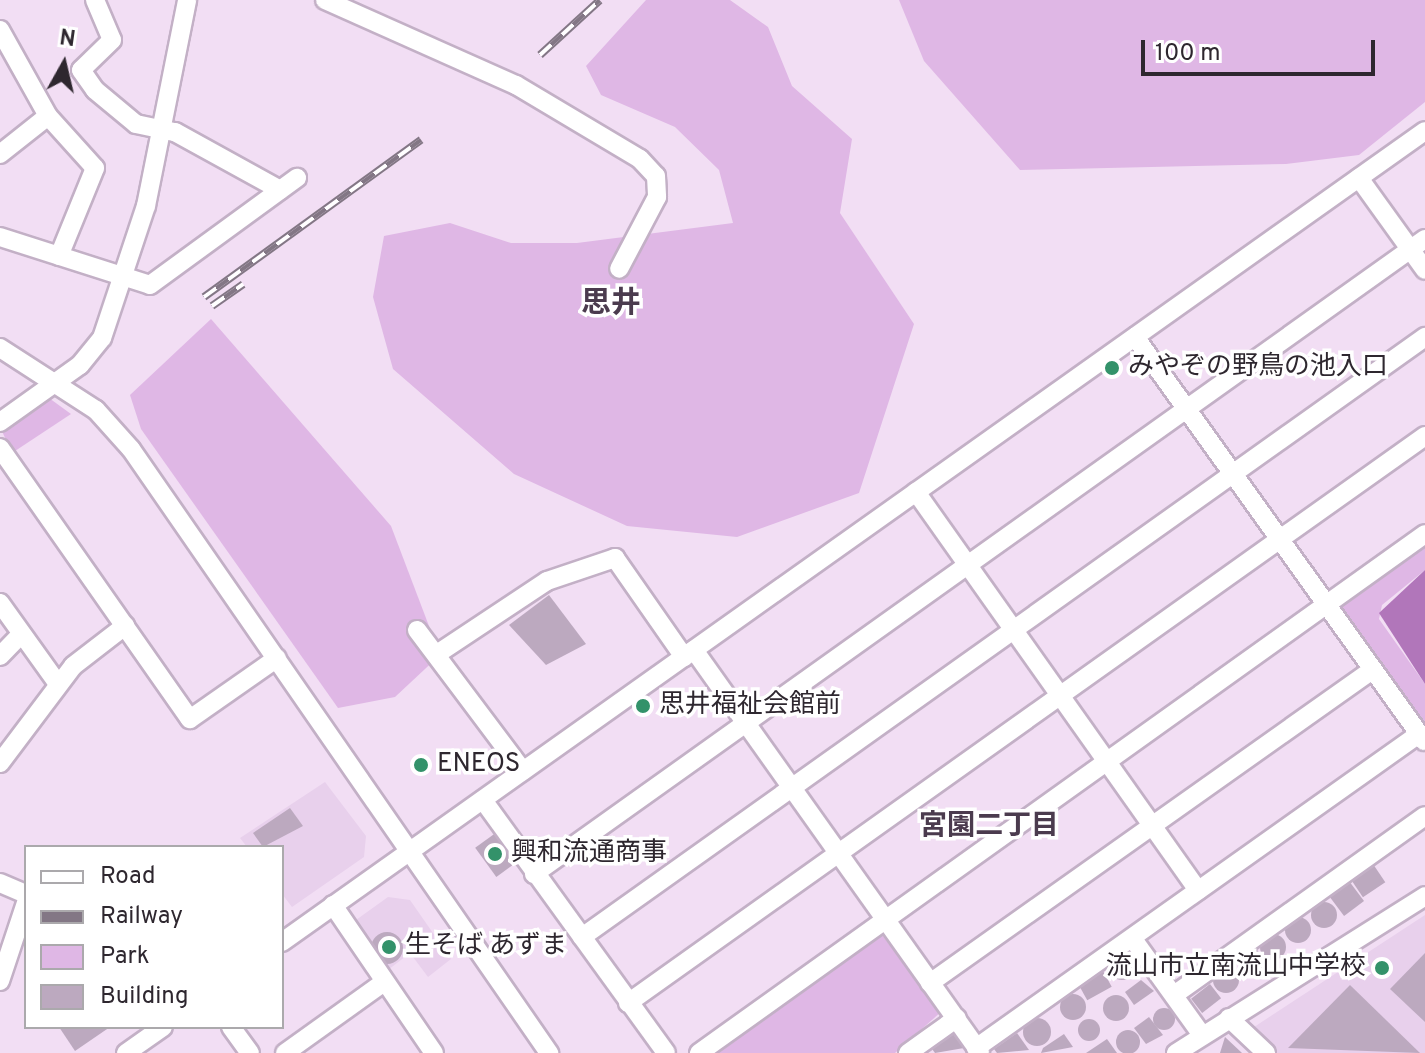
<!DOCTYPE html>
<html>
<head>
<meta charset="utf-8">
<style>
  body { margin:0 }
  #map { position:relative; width:1425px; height:1053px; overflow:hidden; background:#f2def4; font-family:Overpass,"Noto Sans JP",sans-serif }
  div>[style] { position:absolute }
  .built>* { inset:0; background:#e8d0ec }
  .green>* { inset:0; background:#dfb7e5 }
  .water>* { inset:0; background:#b176ba }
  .building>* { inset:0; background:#bca9bf; transform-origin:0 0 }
  .round { border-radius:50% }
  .roads { filter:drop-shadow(2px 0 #c3b0c6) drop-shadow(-2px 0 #c3b0c6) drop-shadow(0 2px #c3b0c6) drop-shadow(0 -2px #c3b0c6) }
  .minor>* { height:18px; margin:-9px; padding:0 9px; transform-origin:9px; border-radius:9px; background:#fff }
  .rail>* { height:8px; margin-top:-4px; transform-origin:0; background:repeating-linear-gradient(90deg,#fff 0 15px,#837785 0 30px); box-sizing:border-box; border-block:2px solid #837785 }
  .dots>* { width:22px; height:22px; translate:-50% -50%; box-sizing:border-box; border:4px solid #fff; border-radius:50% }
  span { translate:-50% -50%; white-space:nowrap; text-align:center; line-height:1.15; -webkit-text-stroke:7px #fff; paint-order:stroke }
  .poi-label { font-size:26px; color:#2e272f }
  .left { translate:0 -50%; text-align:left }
  .right { translate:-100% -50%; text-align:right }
  .neighbourhood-label { font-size:28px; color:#4b3b4e; font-weight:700 }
  .quarter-label { font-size:30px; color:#4b3b4e; font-weight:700 }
  .legend { position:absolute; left:24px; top:845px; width:260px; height:184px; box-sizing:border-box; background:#fff; border:2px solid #aba9ac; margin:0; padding:10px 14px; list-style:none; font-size:24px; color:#2e272f }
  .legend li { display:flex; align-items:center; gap:16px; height:40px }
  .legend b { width:40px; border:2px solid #aba9ac }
  .north { position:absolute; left:24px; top:24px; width:80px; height:80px; -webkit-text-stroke:6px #fff; paint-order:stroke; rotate:8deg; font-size:22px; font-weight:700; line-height:32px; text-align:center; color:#2e272f }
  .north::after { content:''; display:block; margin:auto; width:28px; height:36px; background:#2e272f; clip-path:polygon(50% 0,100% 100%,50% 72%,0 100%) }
  .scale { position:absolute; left:1141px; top:40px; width:234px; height:36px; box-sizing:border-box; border:4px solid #2e272f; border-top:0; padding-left:10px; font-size:24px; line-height:28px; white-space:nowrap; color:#2e272f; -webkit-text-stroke:6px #fff; paint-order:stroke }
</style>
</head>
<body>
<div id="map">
  <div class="built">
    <i style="clip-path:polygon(325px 782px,366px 836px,364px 857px,292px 907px,282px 894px,282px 847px,247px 847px,240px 838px)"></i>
    <i style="clip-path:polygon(388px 897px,410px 900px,451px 959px,428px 977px,410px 953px,384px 973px,349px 925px)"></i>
    <i style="clip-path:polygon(1425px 915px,1425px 1053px,1276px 1053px,1251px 1029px)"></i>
  </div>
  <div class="green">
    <i style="clip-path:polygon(646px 0,730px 0,768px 27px,792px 86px,852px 139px,840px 213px,914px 324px,859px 493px,737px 537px,627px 526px,514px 474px,393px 369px,373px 297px,384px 236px,450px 223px,511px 243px,577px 243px,733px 223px,719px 170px,675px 127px,601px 95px,586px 66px)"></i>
    <i style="clip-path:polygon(899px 0,1425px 0,1425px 102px,1359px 155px,1286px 164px,1020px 170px,924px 61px)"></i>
    <i style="clip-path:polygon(211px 319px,391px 526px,440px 655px,395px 697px,338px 708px,141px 429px,130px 395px)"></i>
    <i style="clip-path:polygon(49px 398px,71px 414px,12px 453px,1px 429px)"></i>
    <i style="clip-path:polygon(1425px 544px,1425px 570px,1382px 605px,1379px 619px,1425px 684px,1425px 725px,1341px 605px)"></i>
    <i style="clip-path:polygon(879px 931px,942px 1011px,895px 1053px,710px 1053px)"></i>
  </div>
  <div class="water">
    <i style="clip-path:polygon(1425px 570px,1425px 684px,1379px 613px)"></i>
  </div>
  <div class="building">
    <i style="clip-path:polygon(549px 595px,586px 644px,546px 665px,509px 625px)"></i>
    <i style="clip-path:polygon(290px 808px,303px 826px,263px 847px,253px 833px)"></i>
    <i style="left:497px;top:832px;width:36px;height:27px;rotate:54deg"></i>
    <i style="left:1373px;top:864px;width:22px;height:27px;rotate:56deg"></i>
    <i style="left:1349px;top:881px;width:25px;height:25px;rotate:53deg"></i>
    <i class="round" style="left:1311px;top:902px;width:26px;height:26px"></i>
    <i class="round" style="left:1285px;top:917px;width:26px;height:26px"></i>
    <i class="round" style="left:371px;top:932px;width:32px;height:32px"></i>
    <i class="round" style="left:1260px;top:934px;width:26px;height:26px"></i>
    <i style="left:1255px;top:947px;width:22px;height:19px;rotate:54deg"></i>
    <i style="clip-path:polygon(1425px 953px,1425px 1022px,1390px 989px)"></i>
    <i class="round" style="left:1110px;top:956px;width:24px;height:24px"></i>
    <i class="round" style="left:1213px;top:967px;width:26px;height:26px"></i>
    <i style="left:1103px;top:971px;width:18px;height:28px;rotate:61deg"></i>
    <i style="clip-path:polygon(1141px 980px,1154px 991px,1134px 1005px,1125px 992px)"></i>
    <i style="left:1210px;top:984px;width:18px;height:24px;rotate:52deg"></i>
    <i style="clip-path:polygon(1350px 985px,1420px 1053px,1288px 1048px)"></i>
    <i class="round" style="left:1060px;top:994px;width:26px;height:26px"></i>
    <i class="round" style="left:1103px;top:995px;width:26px;height:26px"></i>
    <i class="round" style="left:1153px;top:1008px;width:22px;height:22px"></i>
    <i style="clip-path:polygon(1149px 1017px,1163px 1035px,1146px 1044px,1134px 1028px)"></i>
    <i class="round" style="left:1023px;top:1018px;width:28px;height:28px"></i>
    <i class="round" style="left:1078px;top:1019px;width:22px;height:22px"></i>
    <i style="clip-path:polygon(59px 1027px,110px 1027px,75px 1051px)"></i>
    <i class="round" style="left:1116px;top:1030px;width:24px;height:24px"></i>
    <i style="clip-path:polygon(1017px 1033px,1029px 1050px,997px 1053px,994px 1049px)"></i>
    <i style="clip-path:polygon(954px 1034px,964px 1048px,935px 1053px,930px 1046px)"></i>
    <i style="clip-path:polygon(1064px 1034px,1073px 1047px,1041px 1053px,1043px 1048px)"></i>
    <i style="clip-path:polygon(1225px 1037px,1242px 1053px,1220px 1053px)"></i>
    <i style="clip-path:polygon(1107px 1039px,1117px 1053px,1086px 1053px)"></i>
  </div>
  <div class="roads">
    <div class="minor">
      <i style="left:95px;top:0;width:43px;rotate:67deg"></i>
      <i style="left:112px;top:40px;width:43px;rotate:135.9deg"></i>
      <i style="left:81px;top:70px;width:24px;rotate:55deg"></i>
      <i style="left:95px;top:90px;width:53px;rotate:39.7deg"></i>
      <i style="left:136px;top:124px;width:40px;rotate:12deg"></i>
      <i style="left:175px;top:132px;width:120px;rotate:28.9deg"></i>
      <i style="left:325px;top:0;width:209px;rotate:24deg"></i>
      <i style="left:516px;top:85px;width:144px;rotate:30.8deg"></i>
      <i style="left:640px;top:159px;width:23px;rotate:47deg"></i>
      <i style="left:656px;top:176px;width:21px;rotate:87deg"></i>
      <i style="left:657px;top:197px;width:81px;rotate:117.8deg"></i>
      <i style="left:0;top:30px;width:98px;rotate:60.8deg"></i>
      <i style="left:48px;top:116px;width:70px;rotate:47.9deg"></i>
      <i style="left:95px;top:168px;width:95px;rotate:112.2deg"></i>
      <i style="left:0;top:154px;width:61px;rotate:-38.4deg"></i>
      <i style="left:1359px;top:178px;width:113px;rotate:54.3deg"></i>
      <i style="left:0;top:237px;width:157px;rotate:17.7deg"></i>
      <i style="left:150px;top:285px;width:182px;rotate:-36.1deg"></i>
      <i style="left:1135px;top:337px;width:497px;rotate:54.4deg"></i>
      <i style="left:0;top:348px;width:114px;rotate:32.9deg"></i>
      <i style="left:96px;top:410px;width:52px;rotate:48.1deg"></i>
      <i style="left:131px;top:449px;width:735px;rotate:55.31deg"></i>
      <i style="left:0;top:422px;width:98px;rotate:-35.5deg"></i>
      <i style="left:80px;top:365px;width:35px;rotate:-51deg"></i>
      <i style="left:102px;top:338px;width:139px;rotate:-71.6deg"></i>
      <i style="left:146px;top:206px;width:210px;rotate:-78.7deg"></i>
      <i style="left:0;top:448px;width:331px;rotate:55deg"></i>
      <i style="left:190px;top:719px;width:106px;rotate:-35deg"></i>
      <i style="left:916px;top:492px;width:488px;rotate:54.7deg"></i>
      <i style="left:0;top:603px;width:100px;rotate:54.4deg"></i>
      <i style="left:417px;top:630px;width:176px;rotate:53.1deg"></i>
      <i style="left:694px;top:650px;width:494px;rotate:54.6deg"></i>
      <i style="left:437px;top:654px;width:132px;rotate:-33.6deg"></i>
      <i style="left:547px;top:581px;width:72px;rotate:-18.7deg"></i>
      <i style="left:615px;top:558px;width:121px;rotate:55.1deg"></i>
      <i style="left:0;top:656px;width:30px;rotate:-46deg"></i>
      <i style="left:0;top:763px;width:121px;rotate:-53deg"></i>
      <i style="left:73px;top:666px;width:66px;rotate:-37.6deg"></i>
      <i style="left:483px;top:800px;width:312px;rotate:54.1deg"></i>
      <i style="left:534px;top:874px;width:1094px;rotate:-35.48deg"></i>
      <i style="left:0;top:883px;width:28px;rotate:23deg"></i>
      <i style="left:333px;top:905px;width:179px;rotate:55.7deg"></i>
      <i style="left:582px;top:937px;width:1035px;rotate:-35.44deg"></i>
      <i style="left:1133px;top:939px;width:118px;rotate:54.3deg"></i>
      <i style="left:282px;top:942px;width:1401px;rotate:-35.36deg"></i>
      <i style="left:0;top:981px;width:82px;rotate:-71.6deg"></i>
      <i style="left:930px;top:983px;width:542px;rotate:-35.3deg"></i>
      <i style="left:1174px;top:995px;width:308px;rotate:-35.5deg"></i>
      <i style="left:628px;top:1003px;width:978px;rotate:-35.43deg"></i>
      <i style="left:1229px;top:1018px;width:51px;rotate:43.4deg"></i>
      <i style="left:231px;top:1027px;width:32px;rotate:54deg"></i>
      <i style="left:976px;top:1048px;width:543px;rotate:-35.33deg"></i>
      <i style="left:126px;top:1053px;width:45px;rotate:-35.1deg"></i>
      <i style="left:285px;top:1053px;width:122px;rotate:-35.6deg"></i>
      <i style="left:699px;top:1053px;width:892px;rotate:-35.56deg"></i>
      <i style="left:908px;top:1053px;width:60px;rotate:-35.5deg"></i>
      <i style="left:1176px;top:1053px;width:294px;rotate:-32.2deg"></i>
    </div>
  </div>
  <div class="rail">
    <i style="left:540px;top:55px;width:81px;rotate:-42.5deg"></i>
    <i style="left:204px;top:297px;width:268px;rotate:-35.9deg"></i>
    <i style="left:212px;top:306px;width:38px;rotate:-35deg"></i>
  </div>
  <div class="dots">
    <i style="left:1112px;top:368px;background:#33926a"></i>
    <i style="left:643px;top:706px;background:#33926a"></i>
    <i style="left:421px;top:765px;background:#33926a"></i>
    <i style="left:495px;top:854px;background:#33926a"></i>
    <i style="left:389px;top:947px;background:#33926a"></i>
    <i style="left:1382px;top:968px;background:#33926a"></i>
  </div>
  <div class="poi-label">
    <span class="left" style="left:1128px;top:368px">みやぞの野鳥の池入口</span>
    <span class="left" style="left:659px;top:706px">思井福祉会館前</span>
    <span class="left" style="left:437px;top:765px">ENEOS</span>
    <span class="left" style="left:511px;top:854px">興和流通商事</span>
    <span class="left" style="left:405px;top:947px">生そば あずま</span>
    <span class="right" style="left:1366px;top:968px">流山市立南流山中学校</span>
  </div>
  <div class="neighbourhood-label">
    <span style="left:989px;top:827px">宮園二丁目</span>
  </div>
  <div class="quarter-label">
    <span style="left:611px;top:305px">思井</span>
  </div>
  <ul class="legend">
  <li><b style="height:10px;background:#fff"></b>Road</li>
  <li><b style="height:10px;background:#837785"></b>Railway</li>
  <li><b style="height:22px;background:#dfb7e5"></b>Park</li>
  <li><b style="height:22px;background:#bca9bf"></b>Building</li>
  </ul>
  <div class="north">N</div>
  <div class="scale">100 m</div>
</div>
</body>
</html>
